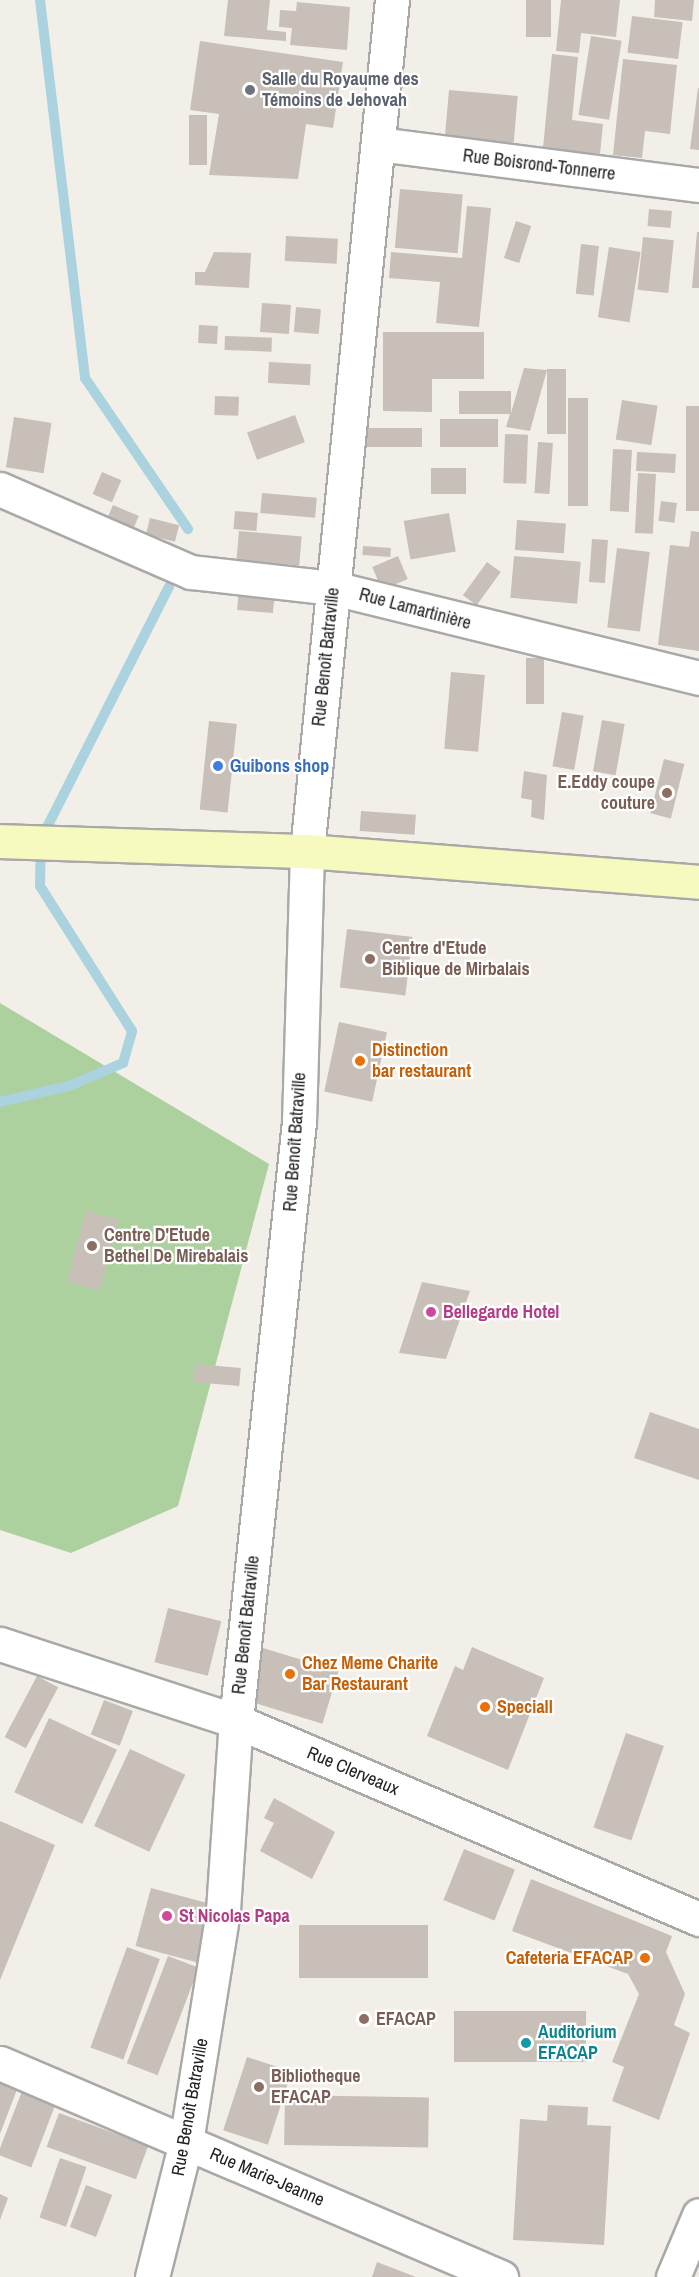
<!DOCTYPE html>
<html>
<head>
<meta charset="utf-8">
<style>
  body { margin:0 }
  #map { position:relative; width:699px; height:2277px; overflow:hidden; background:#f2efe9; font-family:"Archivo Narrow",sans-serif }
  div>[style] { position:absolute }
  .forest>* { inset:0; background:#add19e }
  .stream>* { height:10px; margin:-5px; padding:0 5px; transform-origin:5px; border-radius:5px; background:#aad3df }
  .building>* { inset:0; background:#c7bfb8; transform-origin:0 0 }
  .roads { filter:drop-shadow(2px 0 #a9a9a9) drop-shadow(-2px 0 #a9a9a9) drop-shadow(0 2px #a9a9a9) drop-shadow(0 -2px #a9a9a9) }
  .street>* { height:33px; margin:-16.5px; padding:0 16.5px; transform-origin:16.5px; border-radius:16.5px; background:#fff }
  .secondary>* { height:33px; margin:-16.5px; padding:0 16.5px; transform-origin:16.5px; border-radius:16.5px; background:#f7fabf }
  .dots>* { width:16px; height:16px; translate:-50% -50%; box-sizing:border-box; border:3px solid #fff; border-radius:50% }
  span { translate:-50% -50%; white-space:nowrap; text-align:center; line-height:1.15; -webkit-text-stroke:4.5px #fff; paint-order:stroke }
  .worship-label { font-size:18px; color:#5b616d; font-weight:700 }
  .left { translate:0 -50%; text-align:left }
  .street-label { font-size:18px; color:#222 }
  .shop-label { font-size:18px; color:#366cbe; font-weight:700 }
  .education-label { font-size:18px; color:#785e54; font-weight:700 }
  .right { translate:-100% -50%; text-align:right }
  .food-label { font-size:18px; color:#c56008; font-weight:700 }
  .hotel-label { font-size:18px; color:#b23c85; font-weight:700 }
  .culture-label { font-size:18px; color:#0d838f; font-weight:700 }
</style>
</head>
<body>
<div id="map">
  <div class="forest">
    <i style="clip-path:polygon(0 1003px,269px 1164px,178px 1506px,71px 1553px,0 1530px)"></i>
  </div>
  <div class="stream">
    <i style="left:40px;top:0;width:381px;rotate:83.2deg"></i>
    <i style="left:85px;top:378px;width:183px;rotate:55.7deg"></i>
    <i style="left:0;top:1102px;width:71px;rotate:-13.1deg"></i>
    <i style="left:69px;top:1086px;width:59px;rotate:-23.1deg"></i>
    <i style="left:123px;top:1063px;width:33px;rotate:-74deg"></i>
    <i style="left:132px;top:1031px;width:172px;rotate:-122.4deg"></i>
    <i style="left:40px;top:886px;width:47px;rotate:-88.8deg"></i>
    <i style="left:41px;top:839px;width:283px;rotate:-63.1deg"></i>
  </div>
  <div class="building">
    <i style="clip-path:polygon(228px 0,270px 0,267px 30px,286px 32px,286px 41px,224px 36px)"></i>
    <i style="left:526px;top:0;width:25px;height:37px"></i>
    <i style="clip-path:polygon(561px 0,620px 0,616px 37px,581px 33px,579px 53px,556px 51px)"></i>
    <i style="clip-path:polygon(655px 0,694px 0,692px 21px,654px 17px)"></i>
    <i style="clip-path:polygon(297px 2px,350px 7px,347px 50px,290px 45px,292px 28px,279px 27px,280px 10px,296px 11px)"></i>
    <i style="left:632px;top:16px;width:51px;height:37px;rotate:7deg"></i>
    <i style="left:591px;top:36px;width:31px;height:80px;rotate:9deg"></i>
    <i style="clip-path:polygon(200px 41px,343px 62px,333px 128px,306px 124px,298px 179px,209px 175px,219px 114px,190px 110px)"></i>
    <i style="clip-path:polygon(552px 54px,578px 57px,572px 120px,603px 124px,600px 154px,543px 148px)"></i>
    <i style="clip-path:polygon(623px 59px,677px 65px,670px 134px,645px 131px,642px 158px,613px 155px)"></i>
    <i style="clip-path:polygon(698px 88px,699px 88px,699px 150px,690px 149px)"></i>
    <i style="left:449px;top:90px;width:69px;height:47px;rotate:5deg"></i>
    <i style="left:189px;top:115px;width:18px;height:50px"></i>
    <i style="left:400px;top:189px;width:63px;height:59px;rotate:5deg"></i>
    <i style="clip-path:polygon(467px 206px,491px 208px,479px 327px,436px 323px,440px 282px,389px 278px,391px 252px,462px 258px)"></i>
    <i style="left:649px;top:209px;width:23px;height:17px;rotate:5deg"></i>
    <i style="left:516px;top:221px;width:16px;height:39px;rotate:18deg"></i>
    <i style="clip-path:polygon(697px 232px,699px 232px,699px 288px,692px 288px)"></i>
    <i style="left:286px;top:236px;width:52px;height:25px;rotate:3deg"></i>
    <i style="left:643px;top:237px;width:31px;height:53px;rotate:6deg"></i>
    <i style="left:581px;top:244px;width:18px;height:50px;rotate:6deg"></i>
    <i style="left:609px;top:247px;width:32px;height:71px;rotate:9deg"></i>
    <i style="clip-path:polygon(214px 252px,251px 253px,249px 288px,195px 285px,195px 272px,205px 272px)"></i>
    <i style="left:262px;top:303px;width:29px;height:29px;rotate:4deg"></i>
    <i style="left:296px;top:307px;width:25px;height:25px;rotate:5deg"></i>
    <i style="left:199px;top:325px;width:19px;height:18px;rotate:3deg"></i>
    <i style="clip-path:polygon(383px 332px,484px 332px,484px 379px,432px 379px,432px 412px,383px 411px)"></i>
    <i style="left:225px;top:336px;width:47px;height:14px;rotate:2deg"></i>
    <i style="left:269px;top:362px;width:42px;height:21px;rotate:3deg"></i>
    <i style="clip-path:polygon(524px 368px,547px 370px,530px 431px,506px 427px,510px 414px,459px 414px,459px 391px,511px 391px,511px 413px)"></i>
    <i style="left:547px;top:369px;width:19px;height:65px"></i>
    <i style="left:215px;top:396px;width:24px;height:19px;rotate:2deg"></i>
    <i style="left:568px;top:398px;width:20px;height:108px"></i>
    <i style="left:622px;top:400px;width:36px;height:40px;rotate:9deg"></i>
    <i style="left:686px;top:406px;width:13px;height:105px"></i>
    <i style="left:295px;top:415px;width:29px;height:51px;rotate:70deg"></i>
    <i style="left:14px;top:417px;width:38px;height:51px;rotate:9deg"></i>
    <i style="left:440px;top:419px;width:58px;height:28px"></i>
    <i style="left:362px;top:428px;width:60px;height:19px"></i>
    <i style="left:505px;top:434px;width:23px;height:49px;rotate:2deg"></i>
    <i style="left:538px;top:442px;width:15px;height:51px;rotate:4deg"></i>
    <i style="left:613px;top:449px;width:19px;height:62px;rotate:3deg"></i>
    <i style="left:637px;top:452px;width:39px;height:19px;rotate:3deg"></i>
    <i style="left:431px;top:468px;width:35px;height:26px"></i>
    <i style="left:102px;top:472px;width:21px;height:24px;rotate:23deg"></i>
    <i style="left:638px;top:473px;width:18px;height:60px;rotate:3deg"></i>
    <i style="left:262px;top:493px;width:55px;height:20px;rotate:5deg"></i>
    <i style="left:661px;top:501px;width:16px;height:20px;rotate:7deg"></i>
    <i style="left:113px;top:505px;width:28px;height:17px;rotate:23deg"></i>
    <i style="left:235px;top:511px;width:23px;height:18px;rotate:5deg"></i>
    <i style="left:449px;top:513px;width:39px;height:46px;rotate:80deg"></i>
    <i style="left:150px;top:518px;width:30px;height:17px;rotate:14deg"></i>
    <i style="left:517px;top:520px;width:49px;height:30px;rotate:4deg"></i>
    <i style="left:239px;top:531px;width:63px;height:29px;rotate:5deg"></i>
    <i style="clip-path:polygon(691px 531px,699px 532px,699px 651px,658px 645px,670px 545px,689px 547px)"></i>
    <i style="left:592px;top:539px;width:16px;height:43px;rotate:4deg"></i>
    <i style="left:363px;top:546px;width:28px;height:9px;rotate:4deg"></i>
    <i style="left:617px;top:548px;width:33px;height:80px;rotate:7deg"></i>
    <i style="left:398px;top:556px;width:25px;height:28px;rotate:67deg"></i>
    <i style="left:514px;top:556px;width:67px;height:42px;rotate:5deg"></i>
    <i style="left:487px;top:562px;width:17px;height:41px;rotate:36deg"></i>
    <i style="left:239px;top:588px;width:36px;height:22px;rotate:5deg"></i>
    <i style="left:526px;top:658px;width:18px;height:46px"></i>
    <i style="left:451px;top:672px;width:34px;height:77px;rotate:5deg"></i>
    <i style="left:562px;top:712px;width:22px;height:55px;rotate:10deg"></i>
    <i style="left:602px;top:720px;width:23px;height:52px;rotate:10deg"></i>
    <i style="left:209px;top:721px;width:28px;height:89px;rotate:6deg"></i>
    <i style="left:664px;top:759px;width:21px;height:56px;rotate:14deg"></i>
    <i style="clip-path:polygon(524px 771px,547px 775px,544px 820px,531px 817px,532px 800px,521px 798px)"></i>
    <i style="left:361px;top:811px;width:55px;height:20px;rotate:4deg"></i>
    <i style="left:347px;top:929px;width:66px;height:59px;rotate:7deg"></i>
    <i style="left:339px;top:1022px;width:49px;height:71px;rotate:12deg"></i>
    <i style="left:86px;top:1211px;width:34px;height:73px;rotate:15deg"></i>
    <i style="clip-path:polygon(422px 1282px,470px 1291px,446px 1359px,399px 1353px)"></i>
    <i style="left:195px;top:1364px;width:46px;height:18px;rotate:5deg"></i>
    <i style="clip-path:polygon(650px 1412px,699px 1429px,699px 1480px,634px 1458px)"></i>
    <i style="left:168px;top:1608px;width:55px;height:56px;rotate:14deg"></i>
    <i style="clip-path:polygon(472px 1647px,544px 1678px,508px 1770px,427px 1736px,455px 1666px,463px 1670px)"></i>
    <i style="left:263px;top:1648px;width:79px;height:55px;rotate:17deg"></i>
    <i style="left:37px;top:1676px;width:24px;height:69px;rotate:28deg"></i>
    <i style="left:104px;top:1700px;width:31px;height:37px;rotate:21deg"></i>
    <i style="left:49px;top:1718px;width:75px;height:82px;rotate:25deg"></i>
    <i style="left:626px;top:1733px;width:40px;height:100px;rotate:19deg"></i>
    <i style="left:130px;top:1749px;width:61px;height:85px;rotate:25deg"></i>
    <i style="clip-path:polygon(274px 1798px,335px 1832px,312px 1879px,260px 1851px,274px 1823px,264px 1818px)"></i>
    <i style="clip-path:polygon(0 1821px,55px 1845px,0 1980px)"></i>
    <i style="left:464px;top:1849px;width:55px;height:55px;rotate:22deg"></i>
    <i style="clip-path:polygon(531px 1879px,672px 1936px,666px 1952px,685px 1994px,674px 2025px,690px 2033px,659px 2120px,612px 2101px,624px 2067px,612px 2062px,639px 1994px,628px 1974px,512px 1931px)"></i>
    <i style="left:151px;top:1888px;width:66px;height:60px;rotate:15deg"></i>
    <i style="left:428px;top:1925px;width:53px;height:129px;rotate:90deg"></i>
    <i style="left:127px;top:1947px;width:35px;height:107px;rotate:20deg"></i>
    <i style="left:168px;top:1956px;width:33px;height:115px;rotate:21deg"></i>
    <i style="left:454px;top:2011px;width:132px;height:51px"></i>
    <i style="left:247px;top:2057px;width:47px;height:77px;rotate:18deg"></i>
    <i style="clip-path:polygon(0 2071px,21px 2079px,0 2134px)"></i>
    <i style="left:22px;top:2091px;width:36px;height:68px;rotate:21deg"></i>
    <i style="left:285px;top:2095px;width:144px;height:50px;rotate:1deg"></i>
    <i style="clip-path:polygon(548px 2105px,588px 2107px,587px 2125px,611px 2126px,604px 2245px,513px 2240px,520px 2119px,547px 2121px)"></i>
    <i style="left:59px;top:2113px;width:95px;height:36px;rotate:20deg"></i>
    <i style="left:60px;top:2158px;width:28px;height:63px;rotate:19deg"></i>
    <i style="left:86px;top:2185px;width:28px;height:45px;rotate:21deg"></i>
    <i style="clip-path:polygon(0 2194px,8px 2198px,0 2220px)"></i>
    <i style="clip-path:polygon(377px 2262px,416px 2277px,372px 2277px)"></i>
  </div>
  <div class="roads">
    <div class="street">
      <i style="left:378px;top:144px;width:324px;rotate:7.3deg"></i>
      <i style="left:0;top:489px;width:208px;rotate:23.5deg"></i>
      <i style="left:191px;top:572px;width:143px;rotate:6.4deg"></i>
      <i style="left:333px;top:588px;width:377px;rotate:13.8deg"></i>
      <i style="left:0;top:1644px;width:248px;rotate:18.1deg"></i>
      <i style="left:236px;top:1721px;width:504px;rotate:23.15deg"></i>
      <i style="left:0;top:2063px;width:545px;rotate:23.13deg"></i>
      <i style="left:152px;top:2277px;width:139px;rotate:-75.9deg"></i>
      <i style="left:186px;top:2142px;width:235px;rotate:-80.9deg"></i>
      <i style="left:223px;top:1910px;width:189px;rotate:-86.1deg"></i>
      <i style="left:236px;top:1721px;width:602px;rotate:-84deg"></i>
      <i style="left:299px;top:1122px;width:271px;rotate:-88.3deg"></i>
      <i style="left:307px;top:851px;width:855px;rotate:-84.3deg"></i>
      <i style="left:673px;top:2277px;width:67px;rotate:-67.2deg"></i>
    </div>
    <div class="secondary">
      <i style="left:0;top:841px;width:307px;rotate:1.9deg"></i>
      <i style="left:307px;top:851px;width:393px;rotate:4.5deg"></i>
    </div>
  </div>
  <div class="dots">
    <i style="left:250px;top:90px;background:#6b7280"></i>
    <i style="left:218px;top:766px;background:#3f7fe0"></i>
    <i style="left:667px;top:793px;background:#8d6e63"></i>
    <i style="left:370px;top:959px;background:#8d6e63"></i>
    <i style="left:360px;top:1061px;background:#e8710a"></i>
    <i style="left:92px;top:1246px;background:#8d6e63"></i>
    <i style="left:431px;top:1312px;background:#d1479c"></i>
    <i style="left:290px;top:1674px;background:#e8710a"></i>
    <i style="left:485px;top:1707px;background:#e8710a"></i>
    <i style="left:167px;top:1916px;background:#d1479c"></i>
    <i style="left:645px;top:1958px;background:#e8710a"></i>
    <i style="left:364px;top:2019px;background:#8d6e63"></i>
    <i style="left:526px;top:2043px;background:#0f9aa8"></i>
    <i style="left:259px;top:2087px;background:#8d6e63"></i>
  </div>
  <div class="worship-label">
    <span class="left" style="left:262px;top:90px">Salle du Royaume des<br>Témoins de Jehovah</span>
  </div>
  <div class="street-label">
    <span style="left:539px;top:165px;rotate:7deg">Rue Boisrond-Tonnerre</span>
    <span style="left:415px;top:609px;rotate:15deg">Rue Lamartinière</span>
    <span style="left:326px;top:657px;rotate:-84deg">Rue Benoît Batraville</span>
    <span style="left:295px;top:1142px;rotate:-86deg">Rue Benoît Batraville</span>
    <span style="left:246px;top:1625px;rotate:-84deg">Rue Benoît Batraville</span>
    <span style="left:353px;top:1771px;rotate:23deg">Rue Clerveaux</span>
    <span style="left:190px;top:2107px;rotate:-80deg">Rue Benoît Batraville</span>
    <span style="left:267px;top:2177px;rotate:23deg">Rue Marie-Jeanne</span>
  </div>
  <div class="shop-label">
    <span class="left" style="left:230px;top:766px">Guibons shop</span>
  </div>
  <div class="education-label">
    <span class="right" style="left:655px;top:793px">E.Eddy coupe<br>couture</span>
    <span class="left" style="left:382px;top:959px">Centre d'Etude<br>Biblique de Mirbalais</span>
    <span class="left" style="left:104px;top:1246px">Centre D'Etude<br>Bethel De Mirebalais</span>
    <span class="left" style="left:376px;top:2019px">EFACAP</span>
    <span class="left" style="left:271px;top:2087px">Bibliotheque<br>EFACAP</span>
  </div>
  <div class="food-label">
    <span class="left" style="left:372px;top:1061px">Distinction<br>bar restaurant</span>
    <span class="left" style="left:302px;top:1674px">Chez Meme Charite<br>Bar Restaurant</span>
    <span class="left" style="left:497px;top:1707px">Speciall</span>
    <span class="right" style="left:633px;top:1958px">Cafeteria EFACAP</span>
  </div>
  <div class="hotel-label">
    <span class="left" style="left:443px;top:1312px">Bellegarde Hotel</span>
    <span class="left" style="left:179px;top:1916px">St Nicolas Papa</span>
  </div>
  <div class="culture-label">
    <span class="left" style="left:538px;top:2043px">Auditorium<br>EFACAP</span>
  </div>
</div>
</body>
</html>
